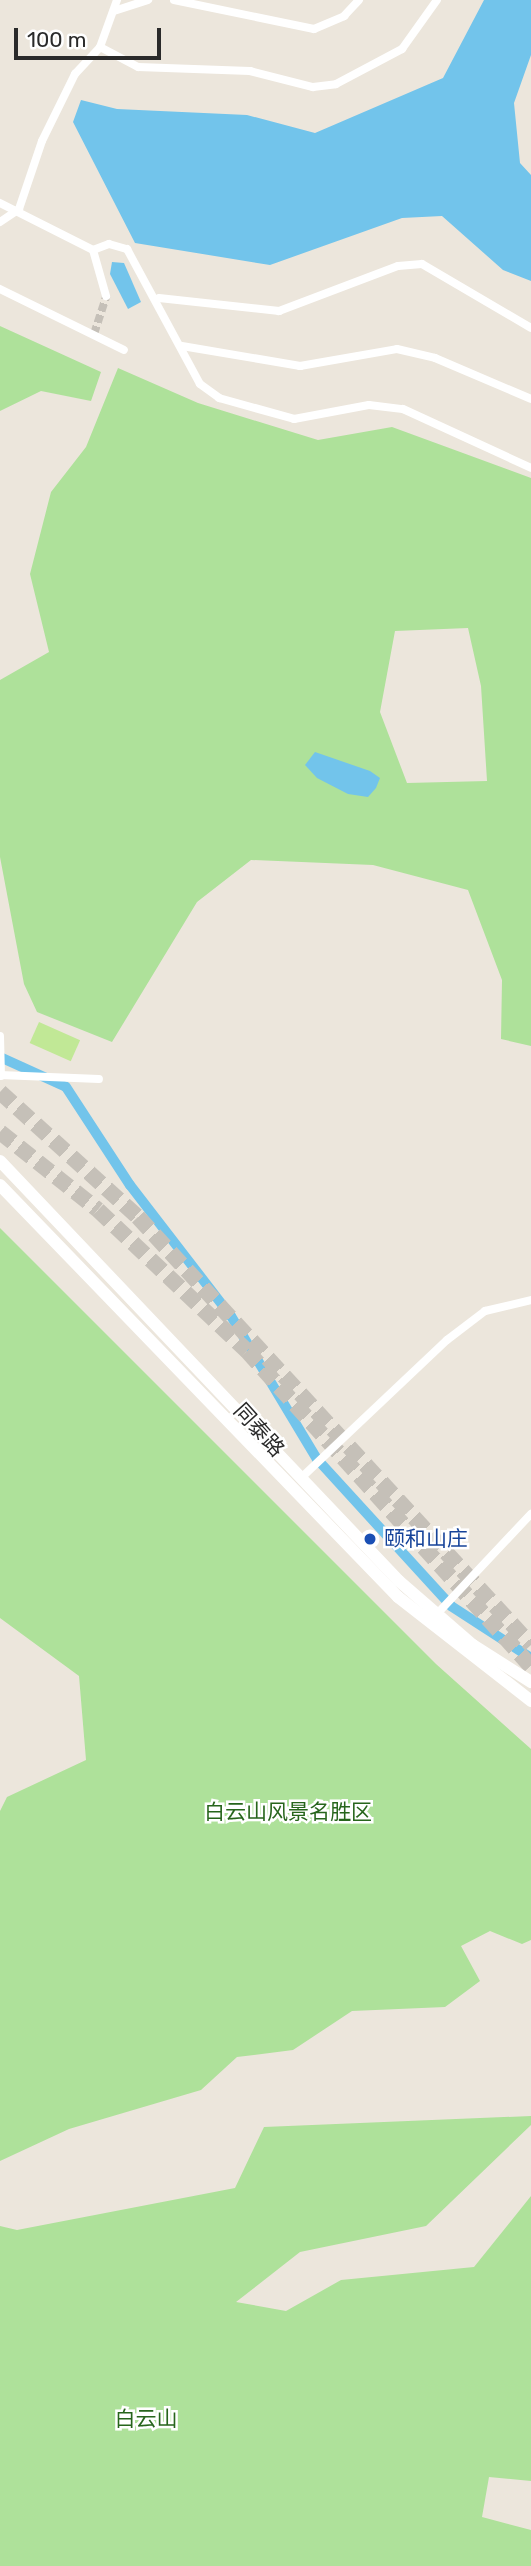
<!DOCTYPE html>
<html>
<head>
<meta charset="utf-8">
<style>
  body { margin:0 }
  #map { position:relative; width:531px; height:2566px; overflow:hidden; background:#ece6dc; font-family:Rubik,"Noto Sans SC",sans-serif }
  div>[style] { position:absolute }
  .green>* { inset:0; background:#aee19a }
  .pitch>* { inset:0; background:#c1e896; transform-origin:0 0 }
  .water>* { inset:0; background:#72c4eb }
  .canal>* { height:10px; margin:-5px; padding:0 5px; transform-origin:5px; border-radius:5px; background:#72c4eb }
  .street-tunnel>* { height:8px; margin-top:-4px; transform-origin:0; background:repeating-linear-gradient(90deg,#c5c0b8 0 8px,transparent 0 12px) }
  .highway-tunnel>* { height:16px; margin-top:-8px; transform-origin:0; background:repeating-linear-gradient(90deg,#c5c0b8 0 16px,transparent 0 24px) }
  .street>* { height:8px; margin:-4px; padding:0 4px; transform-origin:4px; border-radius:4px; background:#fff }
  .secondary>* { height:12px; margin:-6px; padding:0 6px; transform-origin:6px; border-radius:6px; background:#fff }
  .dots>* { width:19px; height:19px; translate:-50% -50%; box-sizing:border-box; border:4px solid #fff; border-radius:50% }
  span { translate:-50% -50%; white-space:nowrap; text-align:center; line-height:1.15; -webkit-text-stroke:5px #fff; paint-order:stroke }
  .street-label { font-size:21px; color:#2a2a2a }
  .transit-label { font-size:21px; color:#164399 }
  .left { translate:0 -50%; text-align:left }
  .park-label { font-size:21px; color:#27651c }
  .scale { position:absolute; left:14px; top:28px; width:147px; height:32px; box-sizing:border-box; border:4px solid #2a2a2a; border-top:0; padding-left:9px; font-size:21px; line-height:24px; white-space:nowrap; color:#2a2a2a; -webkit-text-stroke:5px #fff; paint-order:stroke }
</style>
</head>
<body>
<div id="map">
  <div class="green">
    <i style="clip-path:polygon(0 326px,101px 372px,91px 401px,41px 391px,0 411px)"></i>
    <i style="clip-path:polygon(evenodd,118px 368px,198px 403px,318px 440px,392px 427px,531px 478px,531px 1046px,501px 1039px,502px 980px,468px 890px,373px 865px,251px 860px,197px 902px,112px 1042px,37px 1012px,24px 984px,0 857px,0 680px,49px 652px,30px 574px,51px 492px,86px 447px,118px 368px,468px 628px,481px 686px,487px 781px,407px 783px,380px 712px,395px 631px,468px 628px)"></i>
    <i style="clip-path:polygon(0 1228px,436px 1664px,531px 1749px,531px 1940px,522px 1944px,490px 1931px,461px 1946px,480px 1981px,445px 2007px,352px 2011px,293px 2050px,237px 2057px,201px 2090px,69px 2129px,0 2161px,0 1811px,7px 1797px,86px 1760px,79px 1676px,0 1618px)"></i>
    <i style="clip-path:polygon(531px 2116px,531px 2125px,426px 2226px,300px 2252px,236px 2302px,286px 2311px,341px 2280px,474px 2267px,531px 2196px,531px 2481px,489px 2477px,482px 2517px,531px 2530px,531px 2566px,0 2566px,0 2226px,17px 2230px,235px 2188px,264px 2127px)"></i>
  </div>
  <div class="pitch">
    <i style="left:39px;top:1022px;width:45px;height:23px;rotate:24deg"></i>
  </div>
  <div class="water">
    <i style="clip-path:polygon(484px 0,531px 0,531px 55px,514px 103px,520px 163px,531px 175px,531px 281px,503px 270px,442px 216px,402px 218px,270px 265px,135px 243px,73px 122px,81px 100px,117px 109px,247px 115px,315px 133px,443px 78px)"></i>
    <i style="clip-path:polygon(112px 262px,124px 263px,141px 302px,128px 309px,110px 274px)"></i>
    <i style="clip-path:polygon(315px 752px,370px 771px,380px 778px,376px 788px,368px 797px,348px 794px,317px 778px,305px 765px)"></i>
  </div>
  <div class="canal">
    <i style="left:0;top:1057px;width:72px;rotate:24.4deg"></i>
    <i style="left:66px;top:1087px;width:117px;rotate:56.9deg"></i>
    <i style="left:130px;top:1185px;width:165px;rotate:52.4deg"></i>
    <i style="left:231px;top:1316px;width:167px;rotate:59deg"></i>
    <i style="left:317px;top:1459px;width:199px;rotate:47.6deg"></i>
    <i style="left:451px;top:1606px;width:95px;rotate:33deg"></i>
  </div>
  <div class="street-tunnel">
    <i style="left:94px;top:334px;width:40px;rotate:-72deg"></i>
  </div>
  <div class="highway-tunnel">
    <i style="left:0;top:1092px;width:186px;rotate:42.2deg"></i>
    <i style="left:138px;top:1217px;width:581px;rotate:47.44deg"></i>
    <i style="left:0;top:1132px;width:125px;rotate:38.5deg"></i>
    <i style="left:98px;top:1210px;width:205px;rotate:43.4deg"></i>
    <i style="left:247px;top:1351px;width:424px;rotate:48deg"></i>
  </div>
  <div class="street">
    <i style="left:174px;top:0;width:143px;rotate:11.7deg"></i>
    <i style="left:314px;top:29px;width:33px;rotate:-23deg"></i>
    <i style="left:344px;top:16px;width:22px;rotate:-47deg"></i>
    <i style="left:114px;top:11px;width:36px;rotate:-18deg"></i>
    <i style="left:100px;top:47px;width:43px;rotate:27.8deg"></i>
    <i style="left:138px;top:67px;width:112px;rotate:2deg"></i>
    <i style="left:250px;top:71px;width:65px;rotate:14.3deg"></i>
    <i style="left:313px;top:87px;width:23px;rotate:-7deg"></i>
    <i style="left:336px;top:84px;width:75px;rotate:-27.9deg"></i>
    <i style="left:402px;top:49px;width:60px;rotate:-54.5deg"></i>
    <i style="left:0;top:203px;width:104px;rotate:26.8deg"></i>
    <i style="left:93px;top:250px;width:48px;rotate:74.2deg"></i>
    <i style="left:0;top:222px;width:23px;rotate:-34deg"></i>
    <i style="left:19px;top:209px;width:72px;rotate:-71.3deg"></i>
    <i style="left:42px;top:141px;width:75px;rotate:-63.8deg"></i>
    <i style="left:75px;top:74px;width:37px;rotate:-47deg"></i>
    <i style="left:100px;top:47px;width:50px;rotate:-70.1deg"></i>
    <i style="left:93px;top:250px;width:17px;rotate:-21deg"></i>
    <i style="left:109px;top:244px;width:19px;rotate:16deg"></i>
    <i style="left:127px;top:249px;width:153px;rotate:61.6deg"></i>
    <i style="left:200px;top:384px;width:24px;rotate:36deg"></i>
    <i style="left:219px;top:398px;width:78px;rotate:15.6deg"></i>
    <i style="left:294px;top:419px;width:76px;rotate:-10.6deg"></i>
    <i style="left:369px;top:405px;width:34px;rotate:7deg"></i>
    <i style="left:403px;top:409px;width:141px;rotate:24.7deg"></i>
    <i style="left:0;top:289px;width:138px;rotate:26.2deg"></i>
    <i style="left:159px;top:298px;width:121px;rotate:6.2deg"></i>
    <i style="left:279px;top:311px;width:127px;rotate:-20.7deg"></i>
    <i style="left:398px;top:266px;width:24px;rotate:-5deg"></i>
    <i style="left:422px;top:264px;width:126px;rotate:30.4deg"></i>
    <i style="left:182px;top:346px;width:120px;rotate:9.6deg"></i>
    <i style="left:300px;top:366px;width:98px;rotate:-9.9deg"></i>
    <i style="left:397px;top:349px;width:39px;rotate:13deg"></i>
    <i style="left:435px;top:358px;width:104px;rotate:23.1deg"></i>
    <i style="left:0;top:1036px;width:40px;rotate:88.6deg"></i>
    <i style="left:0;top:1075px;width:99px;rotate:2.3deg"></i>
    <i style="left:301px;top:1478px;width:201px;rotate:-43.4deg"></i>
    <i style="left:447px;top:1340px;width:48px;rotate:-37.3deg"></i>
    <i style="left:485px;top:1311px;width:47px;rotate:-13.4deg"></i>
    <i style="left:436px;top:1615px;width:139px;rotate:-46.8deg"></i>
  </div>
  <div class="secondary">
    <i style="left:0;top:1161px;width:579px;rotate:46.47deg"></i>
    <i style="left:399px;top:1581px;width:98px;rotate:40.9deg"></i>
    <i style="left:473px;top:1645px;width:69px;rotate:32.5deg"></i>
    <i style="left:0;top:1185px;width:573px;rotate:45.99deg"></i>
    <i style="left:398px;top:1597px;width:169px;rotate:38deg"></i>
  </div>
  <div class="dots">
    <i style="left:370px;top:1539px;background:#1a4fb4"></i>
  </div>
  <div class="street-label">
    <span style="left:259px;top:1430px;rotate:48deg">同泰路</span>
  </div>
  <div class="transit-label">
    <span class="left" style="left:384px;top:1539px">颐和山庄</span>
  </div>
  <div class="park-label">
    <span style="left:288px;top:1812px">白云山风景名胜区</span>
    <span style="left:146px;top:2419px">白云山</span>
  </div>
  <div class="scale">100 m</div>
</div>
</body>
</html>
